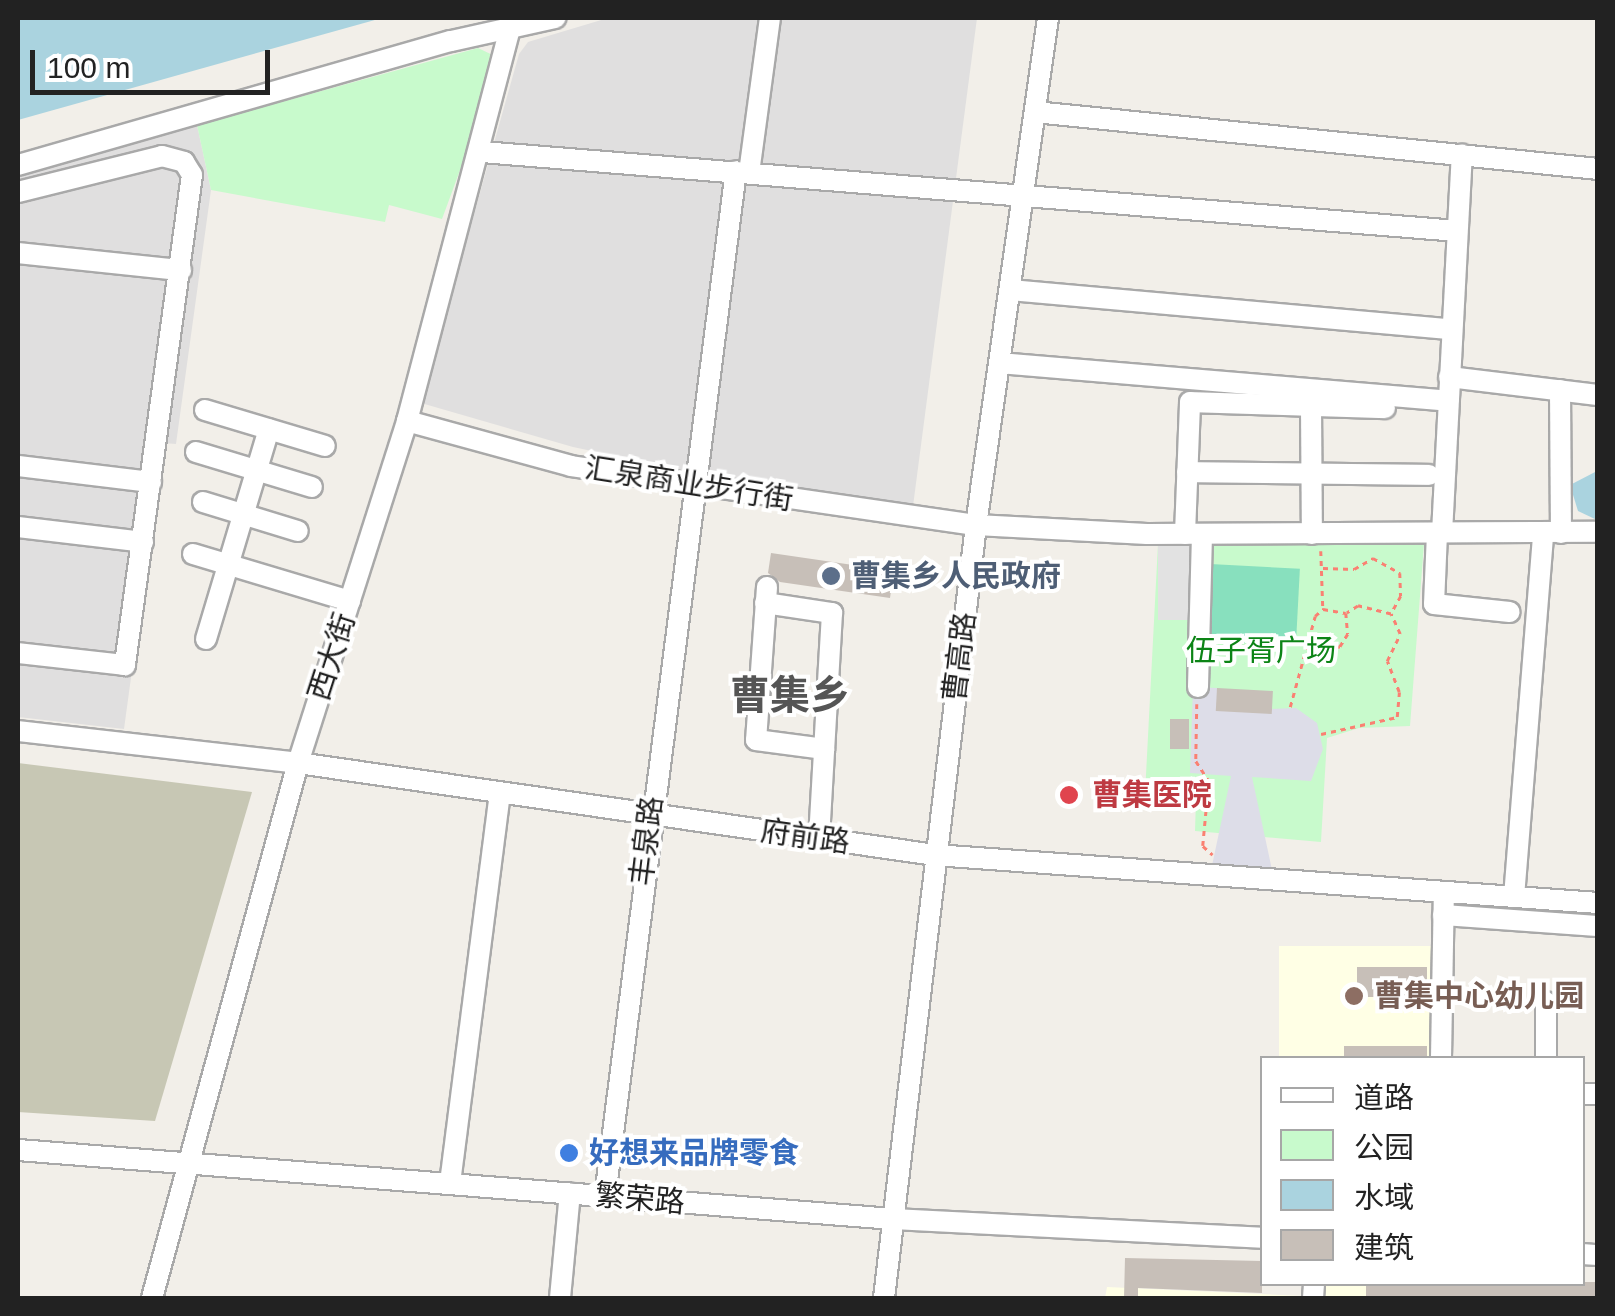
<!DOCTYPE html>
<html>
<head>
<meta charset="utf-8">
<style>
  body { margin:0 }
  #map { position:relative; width:1615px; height:1316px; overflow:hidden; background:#f2efe9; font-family:Helvetica,"Noto Sans SC",sans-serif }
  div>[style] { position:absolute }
  .residential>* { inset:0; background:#e0dfdf }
  .education>* { inset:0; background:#ffffe5; transform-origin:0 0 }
  .construction>* { inset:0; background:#c7c7b4 }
  .park>* { inset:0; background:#c8facc }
  .pitch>* { inset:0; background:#88e0be; transform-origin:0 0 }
  .parking>* { inset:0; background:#e2e2e2; transform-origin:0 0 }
  .plaza>* { inset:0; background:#dddde8 }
  .water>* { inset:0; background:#aad3df }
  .building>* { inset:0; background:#c7bfb8; transform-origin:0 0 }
  .path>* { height:2.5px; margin-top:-1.25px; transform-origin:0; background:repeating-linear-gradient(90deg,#fa8072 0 5px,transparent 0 10px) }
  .roads { filter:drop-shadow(2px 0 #a9a9a9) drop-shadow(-2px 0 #a9a9a9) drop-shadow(0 2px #a9a9a9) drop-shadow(0 -2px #a9a9a9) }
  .minor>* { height:20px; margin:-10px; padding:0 10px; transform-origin:10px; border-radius:10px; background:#fff }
  .dots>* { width:28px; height:28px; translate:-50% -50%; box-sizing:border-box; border:5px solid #fff; border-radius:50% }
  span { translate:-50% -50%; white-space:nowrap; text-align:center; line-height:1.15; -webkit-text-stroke:8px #fff; paint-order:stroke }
  .street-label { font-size:30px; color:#222 }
  .service-label { font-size:30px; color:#4e5e75; font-weight:700 }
  .left { translate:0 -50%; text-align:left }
  .park-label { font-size:30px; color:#0c8416 }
  .health-label { font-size:30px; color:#be3a42; font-weight:700 }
  .education-label { font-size:30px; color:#785e54; font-weight:700 }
  .shop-label { font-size:30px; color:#366cbe; font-weight:700 }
  .district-label { font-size:40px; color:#555; font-weight:700 }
  .frame { position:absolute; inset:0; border:20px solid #222; pointer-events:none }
  .legend { position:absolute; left:1260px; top:1056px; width:325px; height:230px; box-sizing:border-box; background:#fff; border:2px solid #a7a7a7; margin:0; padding:12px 18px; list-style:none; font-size:30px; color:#222 }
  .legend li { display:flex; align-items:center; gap:20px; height:50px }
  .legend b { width:50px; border:2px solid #a7a7a7 }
  .scale { position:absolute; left:30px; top:50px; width:240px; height:45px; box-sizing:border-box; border:5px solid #222; border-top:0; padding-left:12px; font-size:30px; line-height:35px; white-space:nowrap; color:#222; -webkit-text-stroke:8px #fff; paint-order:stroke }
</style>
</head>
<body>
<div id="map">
  <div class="residential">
    <i style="clip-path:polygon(608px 18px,977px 18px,913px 506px,710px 476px,573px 447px,421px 403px,519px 54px,528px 42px)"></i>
    <i style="clip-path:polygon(197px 125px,211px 190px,176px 444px,163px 443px,124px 729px,18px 717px,18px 177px)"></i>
  </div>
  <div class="education">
    <i style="left:1431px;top:946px;width:112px;height:152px;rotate:90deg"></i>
    <i style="clip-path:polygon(1598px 1283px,1597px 1298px,1105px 1298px,1107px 1287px,1303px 1296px,1305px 1284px)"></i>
  </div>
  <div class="construction">
    <i style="clip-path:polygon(18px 763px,252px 792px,155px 1121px,18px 1112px)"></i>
  </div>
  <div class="park">
    <i style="clip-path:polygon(478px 48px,501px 59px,442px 219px,389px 205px,385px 222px,211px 190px,197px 125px)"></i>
    <i style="clip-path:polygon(1158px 544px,1424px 544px,1410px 726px,1359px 728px,1327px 738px,1321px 842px,1195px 831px,1196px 799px,1145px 794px)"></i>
  </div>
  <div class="pitch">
    <i style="left:1210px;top:564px;width:90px;height:77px;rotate:3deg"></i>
  </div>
  <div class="parking">
    <i style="left:1158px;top:544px;width:38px;height:76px"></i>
  </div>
  <div class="plaza">
    <i style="clip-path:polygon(1193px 687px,1217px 688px,1217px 711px,1296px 708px,1317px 723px,1323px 749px,1311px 781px,1252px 777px,1274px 879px,1210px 875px,1231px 776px,1190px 773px)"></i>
  </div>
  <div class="water">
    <i style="clip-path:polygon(18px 18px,382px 18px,18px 120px)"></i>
    <i style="clip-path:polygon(1597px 471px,1597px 520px,1578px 511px,1570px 485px)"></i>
  </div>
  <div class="building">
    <i style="clip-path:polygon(771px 553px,894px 571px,890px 598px,780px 582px,768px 573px)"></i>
    <i style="left:1217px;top:688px;width:56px;height:23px;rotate:3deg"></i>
    <i style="left:1170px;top:719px;width:19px;height:30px"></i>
    <i style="left:1357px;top:967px;width:70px;height:30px"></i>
    <i style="left:1427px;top:1046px;width:12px;height:83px;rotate:90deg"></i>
    <i style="clip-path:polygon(1125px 1258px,1262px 1261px,1262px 1293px,1138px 1288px,1138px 1298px,1124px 1298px)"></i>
    <i style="left:1598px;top:1282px;width:16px;height:232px;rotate:90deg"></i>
  </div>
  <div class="path">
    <i style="left:1321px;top:551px;width:57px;rotate:88deg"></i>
    <i style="left:1323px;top:568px;width:31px;rotate:2deg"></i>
    <i style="left:1354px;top:569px;width:22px;rotate:-30deg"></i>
    <i style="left:1373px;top:558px;width:31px;rotate:29deg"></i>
    <i style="left:1400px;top:573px;width:23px;rotate:88deg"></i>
    <i style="left:1401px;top:596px;width:21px;rotate:119deg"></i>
    <i style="left:1391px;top:614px;width:34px;rotate:-166deg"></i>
    <i style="left:1358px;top:606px;width:13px;rotate:148deg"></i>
    <i style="left:1197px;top:704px;width:57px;rotate:91deg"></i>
    <i style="left:1196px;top:761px;width:24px;rotate:57deg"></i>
    <i style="left:1209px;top:781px;width:65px;rotate:95.3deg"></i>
    <i style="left:1203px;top:846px;width:13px;rotate:42deg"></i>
    <i style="left:1290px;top:707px;width:94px;rotate:-74.6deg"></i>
    <i style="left:1315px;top:616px;width:11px;rotate:-41deg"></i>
    <i style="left:1323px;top:609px;width:23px;rotate:10deg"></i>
    <i style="left:1346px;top:613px;width:21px;rotate:85deg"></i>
    <i style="left:1348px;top:634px;width:15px;rotate:122deg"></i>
    <i style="left:1340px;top:647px;width:22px;rotate:175deg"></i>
    <i style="left:1318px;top:649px;width:11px;rotate:-142deg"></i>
    <i style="left:1321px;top:734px;width:78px;rotate:-12.6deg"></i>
    <i style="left:1397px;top:717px;width:25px;rotate:-85deg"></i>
    <i style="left:1399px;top:692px;width:33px;rotate:-111deg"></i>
    <i style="left:1387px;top:661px;width:30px;rotate:-64deg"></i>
    <i style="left:1400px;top:634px;width:22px;rotate:-114deg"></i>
  </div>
  <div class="roads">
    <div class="minor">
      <i style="left:1035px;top:112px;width:566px;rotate:5.78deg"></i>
      <i style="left:482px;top:152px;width:978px;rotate:4.63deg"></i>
      <i style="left:18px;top:165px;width:450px;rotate:-16deg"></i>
      <i style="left:451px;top:41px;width:107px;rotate:-12.5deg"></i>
      <i style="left:749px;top:173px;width:156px;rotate:-82.3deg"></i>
      <i style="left:18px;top:192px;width:148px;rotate:-14deg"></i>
      <i style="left:162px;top:156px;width:23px;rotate:15deg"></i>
      <i style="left:184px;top:162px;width:15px;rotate:58deg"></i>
      <i style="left:192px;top:175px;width:495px;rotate:97.8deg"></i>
      <i style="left:125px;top:665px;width:108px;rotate:-173.6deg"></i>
      <i style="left:18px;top:253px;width:164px;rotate:6deg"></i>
      <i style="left:1010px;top:290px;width:443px;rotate:5.1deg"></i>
      <i style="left:999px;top:363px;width:451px;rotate:4.8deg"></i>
      <i style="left:1449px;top:377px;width:150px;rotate:6.9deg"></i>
      <i style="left:1560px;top:390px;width:143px;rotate:89.6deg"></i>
      <i style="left:1311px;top:406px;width:128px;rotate:89.6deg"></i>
      <i style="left:205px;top:410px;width:125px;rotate:16.7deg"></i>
      <i style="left:407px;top:421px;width:170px;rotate:15.3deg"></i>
      <i style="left:571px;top:466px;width:409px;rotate:8.3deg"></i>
      <i style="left:976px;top:525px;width:171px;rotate:3deg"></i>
      <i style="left:1147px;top:534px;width:451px;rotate:-0.3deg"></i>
      <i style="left:196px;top:452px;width:121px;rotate:16.8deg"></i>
      <i style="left:18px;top:466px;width:134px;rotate:6.9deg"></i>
      <i style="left:1187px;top:472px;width:242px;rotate:0.7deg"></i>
      <i style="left:203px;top:502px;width:99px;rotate:17deg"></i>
      <i style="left:18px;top:527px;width:126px;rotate:6.8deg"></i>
      <i style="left:1437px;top:533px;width:71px;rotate:92.4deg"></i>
      <i style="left:1434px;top:604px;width:76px;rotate:6deg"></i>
      <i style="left:1442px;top:533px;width:379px;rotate:-87deg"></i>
      <i style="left:1185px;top:534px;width:132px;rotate:-87.8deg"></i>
      <i style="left:1190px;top:402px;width:195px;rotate:1.8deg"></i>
      <i style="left:193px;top:554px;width:164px;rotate:16.7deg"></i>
      <i style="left:767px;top:587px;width:153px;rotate:94.1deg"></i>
      <i style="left:756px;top:740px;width:69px;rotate:7.5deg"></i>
      <i style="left:765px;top:603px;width:68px;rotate:8.5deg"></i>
      <i style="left:832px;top:613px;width:226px;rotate:93.3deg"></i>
      <i style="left:206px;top:639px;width:219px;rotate:-73.3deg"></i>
      <i style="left:1198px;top:687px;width:153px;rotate:-88.5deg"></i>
      <i style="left:18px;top:731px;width:282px;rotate:6.5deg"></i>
      <i style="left:298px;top:763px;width:644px;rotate:8.22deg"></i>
      <i style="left:935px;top:855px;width:665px;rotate:4.14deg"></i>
      <i style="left:1514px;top:897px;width:365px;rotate:-85.4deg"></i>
      <i style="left:1443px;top:915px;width:155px;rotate:4.1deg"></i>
      <i style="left:1441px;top:1058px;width:166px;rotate:-89deg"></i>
      <i style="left:1546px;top:1058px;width:56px;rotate:-90deg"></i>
      <i style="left:1582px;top:1094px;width:16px"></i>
      <i style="left:18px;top:1150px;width:878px;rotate:4.51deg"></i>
      <i style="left:893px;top:1219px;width:369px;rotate:2.9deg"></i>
      <i style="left:450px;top:1183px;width:393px;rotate:-82.7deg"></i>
      <i style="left:605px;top:1196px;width:1033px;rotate:-82.72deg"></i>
      <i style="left:1582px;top:1254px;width:16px;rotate:4deg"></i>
      <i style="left:152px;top:1298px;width:555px;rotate:-74.74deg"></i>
      <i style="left:298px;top:763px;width:359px;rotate:-72.3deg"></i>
      <i style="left:407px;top:421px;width:417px;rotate:-75.3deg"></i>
      <i style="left:560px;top:1298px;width:105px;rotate:-84.6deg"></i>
      <i style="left:884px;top:1298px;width:778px;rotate:-83.21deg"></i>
      <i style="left:976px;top:525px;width:512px;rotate:-81.92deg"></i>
      <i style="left:1313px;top:1298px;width:14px;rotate:-86deg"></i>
    </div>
  </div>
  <div class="dots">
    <i style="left:831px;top:576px;background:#5c6f8a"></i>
    <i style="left:1069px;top:795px;background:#e0444e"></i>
    <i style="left:1354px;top:996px;background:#8d6e63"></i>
    <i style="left:569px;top:1153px;background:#3f7fe0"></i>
  </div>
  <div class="street-label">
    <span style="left:689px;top:484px;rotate:9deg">汇泉商业步行街</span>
    <span style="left:332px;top:657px;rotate:-72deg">西大街</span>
    <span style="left:960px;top:657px;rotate:-83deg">曹高路</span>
    <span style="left:805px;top:837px;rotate:8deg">府前路</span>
    <span style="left:647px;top:841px;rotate:-83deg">丰泉路</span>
    <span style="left:640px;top:1199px;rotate:5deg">繁荣路</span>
  </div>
  <div class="service-label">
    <span class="left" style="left:851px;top:576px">曹集乡人民政府</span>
  </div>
  <div class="park-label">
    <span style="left:1261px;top:651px">伍子胥广场</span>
  </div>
  <div class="health-label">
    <span class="left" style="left:1092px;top:795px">曹集医院</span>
  </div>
  <div class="education-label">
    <span class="left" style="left:1374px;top:996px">曹集中心幼儿园</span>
  </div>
  <div class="shop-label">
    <span class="left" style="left:589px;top:1153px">好想来品牌零食</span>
  </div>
  <div class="district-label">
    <span style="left:790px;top:695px">曹集乡</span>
  </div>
  <div class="frame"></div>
  <ul class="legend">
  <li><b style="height:12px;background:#fff"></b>道路</li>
  <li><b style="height:28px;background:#c8facc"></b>公园</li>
  <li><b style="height:28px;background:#aad3df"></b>水域</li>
  <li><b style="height:28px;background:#c7bfb8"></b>建筑</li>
  </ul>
  <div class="scale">100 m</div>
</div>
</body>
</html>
